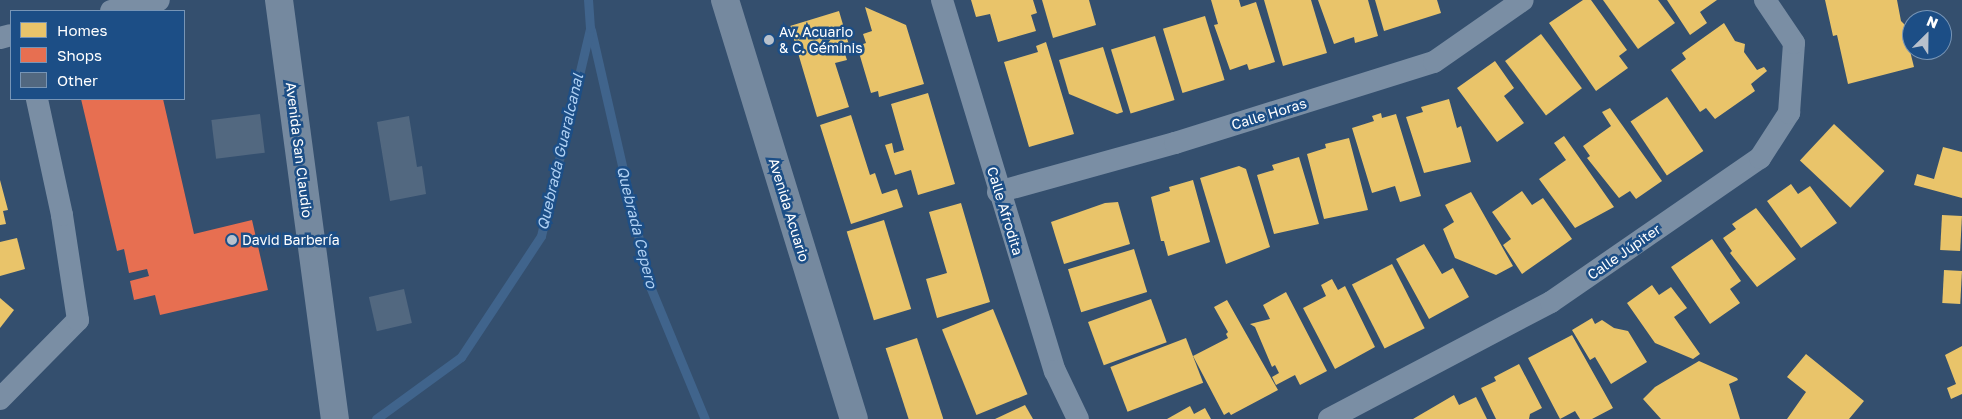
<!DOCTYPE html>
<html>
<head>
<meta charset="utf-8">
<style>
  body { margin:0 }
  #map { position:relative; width:1962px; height:419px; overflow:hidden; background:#344f6e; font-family:"Golos Text",sans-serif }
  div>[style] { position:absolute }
  .homes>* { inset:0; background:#e9c46a; transform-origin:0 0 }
  .shops>* { inset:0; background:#e76f51 }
  .stream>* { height:9px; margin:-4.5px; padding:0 4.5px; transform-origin:4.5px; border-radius:4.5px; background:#40648c }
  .building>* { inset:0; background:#526880; transform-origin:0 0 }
  .street>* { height:22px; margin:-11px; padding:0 11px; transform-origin:11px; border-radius:11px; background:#7a8ea4 }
  .secondary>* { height:28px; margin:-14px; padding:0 14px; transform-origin:14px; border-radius:14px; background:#75899f }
  .dots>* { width:14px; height:14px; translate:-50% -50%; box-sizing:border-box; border:2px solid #1c4e86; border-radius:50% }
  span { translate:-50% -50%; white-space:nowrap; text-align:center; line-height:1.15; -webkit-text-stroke:5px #1c4e86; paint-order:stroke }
  .poi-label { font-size:14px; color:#fff }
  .left { translate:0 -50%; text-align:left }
  .street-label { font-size:14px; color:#fff }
  .water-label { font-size:15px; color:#afd0f3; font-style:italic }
  .legend { position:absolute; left:10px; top:10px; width:175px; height:90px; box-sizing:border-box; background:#1c4e86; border:1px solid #7795b6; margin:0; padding:6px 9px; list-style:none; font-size:15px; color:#fff }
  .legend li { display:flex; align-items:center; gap:10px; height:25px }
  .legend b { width:25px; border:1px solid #7795b6 }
  .north { position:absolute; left:1902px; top:10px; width:50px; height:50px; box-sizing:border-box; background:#1c4e86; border:1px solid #7795b6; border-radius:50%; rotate:23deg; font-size:14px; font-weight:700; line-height:20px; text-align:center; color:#fff }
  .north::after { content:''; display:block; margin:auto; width:18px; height:22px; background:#b8c1cc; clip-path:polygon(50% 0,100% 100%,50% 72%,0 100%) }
</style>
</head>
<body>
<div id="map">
  <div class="homes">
    <i style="clip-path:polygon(971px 0,1033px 0,1037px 13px,1031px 15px,1036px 31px,998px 42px,990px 14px,976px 17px)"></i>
    <i style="clip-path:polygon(1042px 0,1089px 0,1096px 25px,1053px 38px)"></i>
    <i style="clip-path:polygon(1211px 0,1239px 0,1241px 7px,1256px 2px,1275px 62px,1249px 70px,1247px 64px,1230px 70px,1214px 25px,1218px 24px)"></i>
    <i style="clip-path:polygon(1264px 0,1311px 0,1327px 53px,1283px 66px)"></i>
    <i style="clip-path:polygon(1318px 0,1368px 0,1378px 36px,1355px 43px,1354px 37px,1334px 44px)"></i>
    <i style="clip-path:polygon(1375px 0,1437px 0,1441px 13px,1384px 31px)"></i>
    <i style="clip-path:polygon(1583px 0,1591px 0,1627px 50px,1619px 56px,1628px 68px,1596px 91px,1549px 23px)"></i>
    <i style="clip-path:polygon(1603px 0,1658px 0,1675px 23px,1638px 49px)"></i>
    <i style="clip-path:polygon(1667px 0,1717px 0,1700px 12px,1707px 23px,1690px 35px)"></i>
    <i style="clip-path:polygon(1825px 0,1897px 0,1901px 21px,1905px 25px,1912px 24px,1910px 51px,1914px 67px,1848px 84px,1837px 35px,1833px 36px)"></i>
    <i style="clip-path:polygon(865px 7px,906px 25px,924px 84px,879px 97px,878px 91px,871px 93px,857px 46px,866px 43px,863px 34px,872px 31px)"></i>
    <i style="clip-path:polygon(839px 11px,849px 45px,843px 48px,847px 60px,835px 63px,849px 107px,817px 117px,790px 26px)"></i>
    <i style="left:1205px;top:16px;width:67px;height:44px;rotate:73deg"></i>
    <i style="clip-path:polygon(1724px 23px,1735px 41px,1745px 44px,1744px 52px,1757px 70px,1764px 67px,1767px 71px,1751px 84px,1755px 91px,1715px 119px,1706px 108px,1700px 112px,1671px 70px,1686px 59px,1682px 53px)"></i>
    <i style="left:1541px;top:34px;width:68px;height:45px;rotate:53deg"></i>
    <i style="left:1155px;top:36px;width:67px;height:46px;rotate:73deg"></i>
    <i style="clip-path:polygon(1046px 42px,1074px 134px,1029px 147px,1004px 62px,1038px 52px,1036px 46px)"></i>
    <i style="clip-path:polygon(1103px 47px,1123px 112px,1117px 114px,1069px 94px,1059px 60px)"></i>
    <i style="clip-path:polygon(1495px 61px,1514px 88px,1504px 96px,1524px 123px,1497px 142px,1457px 88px)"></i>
    <i style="clip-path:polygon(928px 93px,955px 184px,918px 195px,911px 170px,895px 175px,885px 145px,892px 143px,894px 153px,904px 150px,891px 104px)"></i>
    <i style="left:1667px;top:97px;width:65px;height:44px;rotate:56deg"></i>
    <i style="clip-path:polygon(1449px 99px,1457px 128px,1461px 126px,1471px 162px,1424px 173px,1406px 117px,1423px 112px,1421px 107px)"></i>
    <i style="clip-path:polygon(1610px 108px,1662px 181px,1636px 199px,1630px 191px,1619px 198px,1587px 158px,1590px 156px,1583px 146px,1611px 126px,1602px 112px)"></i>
    <i style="clip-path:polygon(1381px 113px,1382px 118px,1396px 114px,1421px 196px,1400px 202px,1395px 186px,1372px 193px,1352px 128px,1374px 121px,1372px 116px)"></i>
    <i style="clip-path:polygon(851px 115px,870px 175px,875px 173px,882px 194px,897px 189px,903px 207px,851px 224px,820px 125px)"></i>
    <i style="left:1834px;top:124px;width:69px;height:50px;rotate:43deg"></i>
    <i style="clip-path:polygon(1564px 136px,1614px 207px,1575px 228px,1539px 179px,1566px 160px,1554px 143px)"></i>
    <i style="clip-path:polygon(1349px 138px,1368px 210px,1324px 219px,1307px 154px,1326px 148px,1325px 144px)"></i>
    <i style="clip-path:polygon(1943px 147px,1962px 152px,1962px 198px,1914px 185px,1917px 174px,1934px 179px)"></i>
    <i style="clip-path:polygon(1299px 157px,1319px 224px,1274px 234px,1257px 175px,1274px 170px,1272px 165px)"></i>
    <i style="clip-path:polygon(1239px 166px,1246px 169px,1270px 247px,1226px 264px,1200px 178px)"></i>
    <i style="clip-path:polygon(0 180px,8px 210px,3px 211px,6px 224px,0 225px)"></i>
    <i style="clip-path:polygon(1193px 180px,1210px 242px,1168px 256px,1164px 241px,1161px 241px,1151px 197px,1170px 191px,1169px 187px)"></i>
    <i style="clip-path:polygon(1791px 184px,1798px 194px,1810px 186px,1837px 223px,1801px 248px,1767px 201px)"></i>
    <i style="clip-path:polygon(1522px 191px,1532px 205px,1543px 198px,1572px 239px,1522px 274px,1503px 245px,1511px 239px,1492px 212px)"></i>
    <i style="clip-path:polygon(1471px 192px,1513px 266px,1496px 275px,1455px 258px,1443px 229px,1454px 222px,1445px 205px)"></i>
    <i style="clip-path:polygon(1118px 202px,1130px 244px,1064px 264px,1051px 222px,1105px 203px)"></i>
    <i style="clip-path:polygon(961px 203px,990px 302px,937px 318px,926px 279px,947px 273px,929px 212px)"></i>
    <i style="clip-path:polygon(1756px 208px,1796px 259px,1757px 287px,1730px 253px,1732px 251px,1723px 238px,1736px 229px,1732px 224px)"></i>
    <i style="left:1942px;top:215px;width:20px;height:35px;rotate:3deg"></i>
    <i style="left:884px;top:220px;width:93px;height:39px;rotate:73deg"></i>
    <i style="clip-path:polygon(17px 238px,25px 269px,0 276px,0 242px)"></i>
    <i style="clip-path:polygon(1712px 239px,1741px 281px,1730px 289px,1740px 303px,1710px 324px,1671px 267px)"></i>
    <i style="clip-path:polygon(1424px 244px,1442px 274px,1453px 268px,1469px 297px,1429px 319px,1396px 259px)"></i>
    <i style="left:1134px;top:249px;width:45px;height:69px;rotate:73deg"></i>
    <i style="left:1392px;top:264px;width:72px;height:45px;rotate:63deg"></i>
    <i style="left:1944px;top:270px;width:18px;height:33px;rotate:3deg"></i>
    <i style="clip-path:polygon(1332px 279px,1338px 290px,1345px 286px,1375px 347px,1335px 369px,1303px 308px,1326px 296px,1321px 285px)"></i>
    <i style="clip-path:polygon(1652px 285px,1659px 295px,1671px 287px,1687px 308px,1674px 317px,1700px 354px,1693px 359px,1655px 343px,1627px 303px)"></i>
    <i style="clip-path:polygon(1286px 292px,1327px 371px,1300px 385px,1295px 375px,1276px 385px,1272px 377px,1279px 373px,1275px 365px,1272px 367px,1255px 327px,1250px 324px,1270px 319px,1263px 305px)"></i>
    <i style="clip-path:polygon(0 298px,14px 310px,0 328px)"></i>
    <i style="left:1151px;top:299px;width:46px;height:67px;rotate:70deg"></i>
    <i style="clip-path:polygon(1227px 300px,1278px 390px,1231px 415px,1229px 412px,1224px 415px,1193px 356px,1228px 338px,1226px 334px,1228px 332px,1214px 307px)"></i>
    <i style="left:993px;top:309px;width:92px;height:55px;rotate:68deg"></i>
    <i style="clip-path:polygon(1592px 318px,1595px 324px,1602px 320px,1614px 328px,1628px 331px,1647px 362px,1611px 384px,1595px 357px,1590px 360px,1572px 330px)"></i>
    <i style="clip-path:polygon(1572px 335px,1613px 408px,1592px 419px,1580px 419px,1575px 411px,1560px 419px,1528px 358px)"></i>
    <i style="left:917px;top:338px;width:85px;height:33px;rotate:72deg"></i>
    <i style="left:1186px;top:338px;width:48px;height:81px;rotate:69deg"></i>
    <i style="clip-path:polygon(1962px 346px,1962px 394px,1951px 399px,1947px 388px,1956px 384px,1945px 355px)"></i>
    <i style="clip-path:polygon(1806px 354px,1864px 401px,1849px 419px,1787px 419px,1806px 392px,1787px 377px)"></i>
    <i style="clip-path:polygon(1699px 361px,1737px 378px,1738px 380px,1729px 384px,1740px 419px,1661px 419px,1643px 399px,1655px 387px)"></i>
    <i style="clip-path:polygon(1519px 364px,1542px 408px,1530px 414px,1529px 419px,1496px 419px,1481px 388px,1496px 381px,1494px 377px)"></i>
    <i style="clip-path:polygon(1454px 395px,1459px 405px,1476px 397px,1487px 419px,1413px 419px)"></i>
    <i style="clip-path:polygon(1025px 405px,1033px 419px,995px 419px)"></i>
    <i style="clip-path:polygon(1190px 406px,1194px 414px,1205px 408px,1211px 419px,1167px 419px)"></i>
  </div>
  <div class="shops">
    <i style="clip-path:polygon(81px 99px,163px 99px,194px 234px,252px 220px,268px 290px,160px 315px,155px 295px,134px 300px,130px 281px,149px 276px,147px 269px,129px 273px,124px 249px,117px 251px)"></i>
  </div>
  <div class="stream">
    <i style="left:591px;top:30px;width:261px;rotate:77.1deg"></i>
    <i style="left:649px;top:284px;width:146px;rotate:67.5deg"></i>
    <i style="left:376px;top:419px;width:105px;rotate:-36.1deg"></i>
    <i style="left:461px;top:357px;width:145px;rotate:-56.5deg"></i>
    <i style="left:541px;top:236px;width:214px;rotate:-76.7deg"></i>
    <i style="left:590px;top:28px;width:28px;rotate:-94deg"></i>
  </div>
  <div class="building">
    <i style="left:260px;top:114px;width:39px;height:49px;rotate:83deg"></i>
    <i style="clip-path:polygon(409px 116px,417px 167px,422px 166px,426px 194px,390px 201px,377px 122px)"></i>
    <i style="left:404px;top:289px;width:35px;height:36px;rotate:77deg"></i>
  </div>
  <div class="street">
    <i style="left:942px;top:0;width:388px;rotate:73.1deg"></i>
    <i style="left:1055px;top:371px;width:53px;rotate:64.4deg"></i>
    <i style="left:111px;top:11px;width:49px;rotate:-12.9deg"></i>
    <i style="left:0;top:38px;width:11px;rotate:-15deg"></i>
    <i style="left:998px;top:192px;width:184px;rotate:-15.5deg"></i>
    <i style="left:1175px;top:143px;width:271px;rotate:-17.4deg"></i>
    <i style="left:1434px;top:62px;width:108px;rotate:-34.9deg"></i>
    <i style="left:0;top:399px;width:111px;rotate:-45.4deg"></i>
    <i style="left:78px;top:320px;width:106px;rotate:-98.7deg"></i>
    <i style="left:62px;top:215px;width:119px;rotate:-102.2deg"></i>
    <i style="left:1329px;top:419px;width:251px;rotate:-27.8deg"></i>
    <i style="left:1551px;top:302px;width:254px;rotate:-34.6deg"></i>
    <i style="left:1760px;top:158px;width:54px;rotate:-57.2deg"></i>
    <i style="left:1789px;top:113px;width:70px;rotate:-85.9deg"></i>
    <i style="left:1794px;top:43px;width:52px;rotate:-124deg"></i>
  </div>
  <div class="secondary">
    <i style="left:279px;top:0;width:423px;rotate:82.4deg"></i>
    <i style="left:725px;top:0;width:438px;rotate:72.9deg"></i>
  </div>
  <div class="dots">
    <i style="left:769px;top:40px;background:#b8c1cc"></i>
    <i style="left:232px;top:240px;background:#b8c1cc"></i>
  </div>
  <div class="poi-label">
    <span class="left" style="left:779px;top:40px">Av. Acuario<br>&amp; C. Géminis</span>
    <span class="left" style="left:242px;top:240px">David Barbería</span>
  </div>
  <div class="street-label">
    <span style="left:1269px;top:114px;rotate:-17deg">Calle Horas</span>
    <span style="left:299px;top:150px;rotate:83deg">Avenida San Claudio</span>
    <span style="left:789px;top:210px;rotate:73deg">Avenida Acuario</span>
    <span style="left:1005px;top:211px;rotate:73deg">Calle Afrodita</span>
    <span style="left:1624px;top:252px;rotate:-35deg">Calle Júpiter</span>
  </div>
  <div class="water-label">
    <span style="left:560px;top:152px;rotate:-77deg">Quebrada Guaralcanal</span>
    <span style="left:637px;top:227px;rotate:76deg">Quebrada Cepero</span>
  </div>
  <ul class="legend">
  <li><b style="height:14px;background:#e9c46a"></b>Homes</li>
  <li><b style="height:14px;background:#e76f51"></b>Shops</li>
  <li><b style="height:14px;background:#526880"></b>Other</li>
  </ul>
  <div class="north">N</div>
</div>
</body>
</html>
